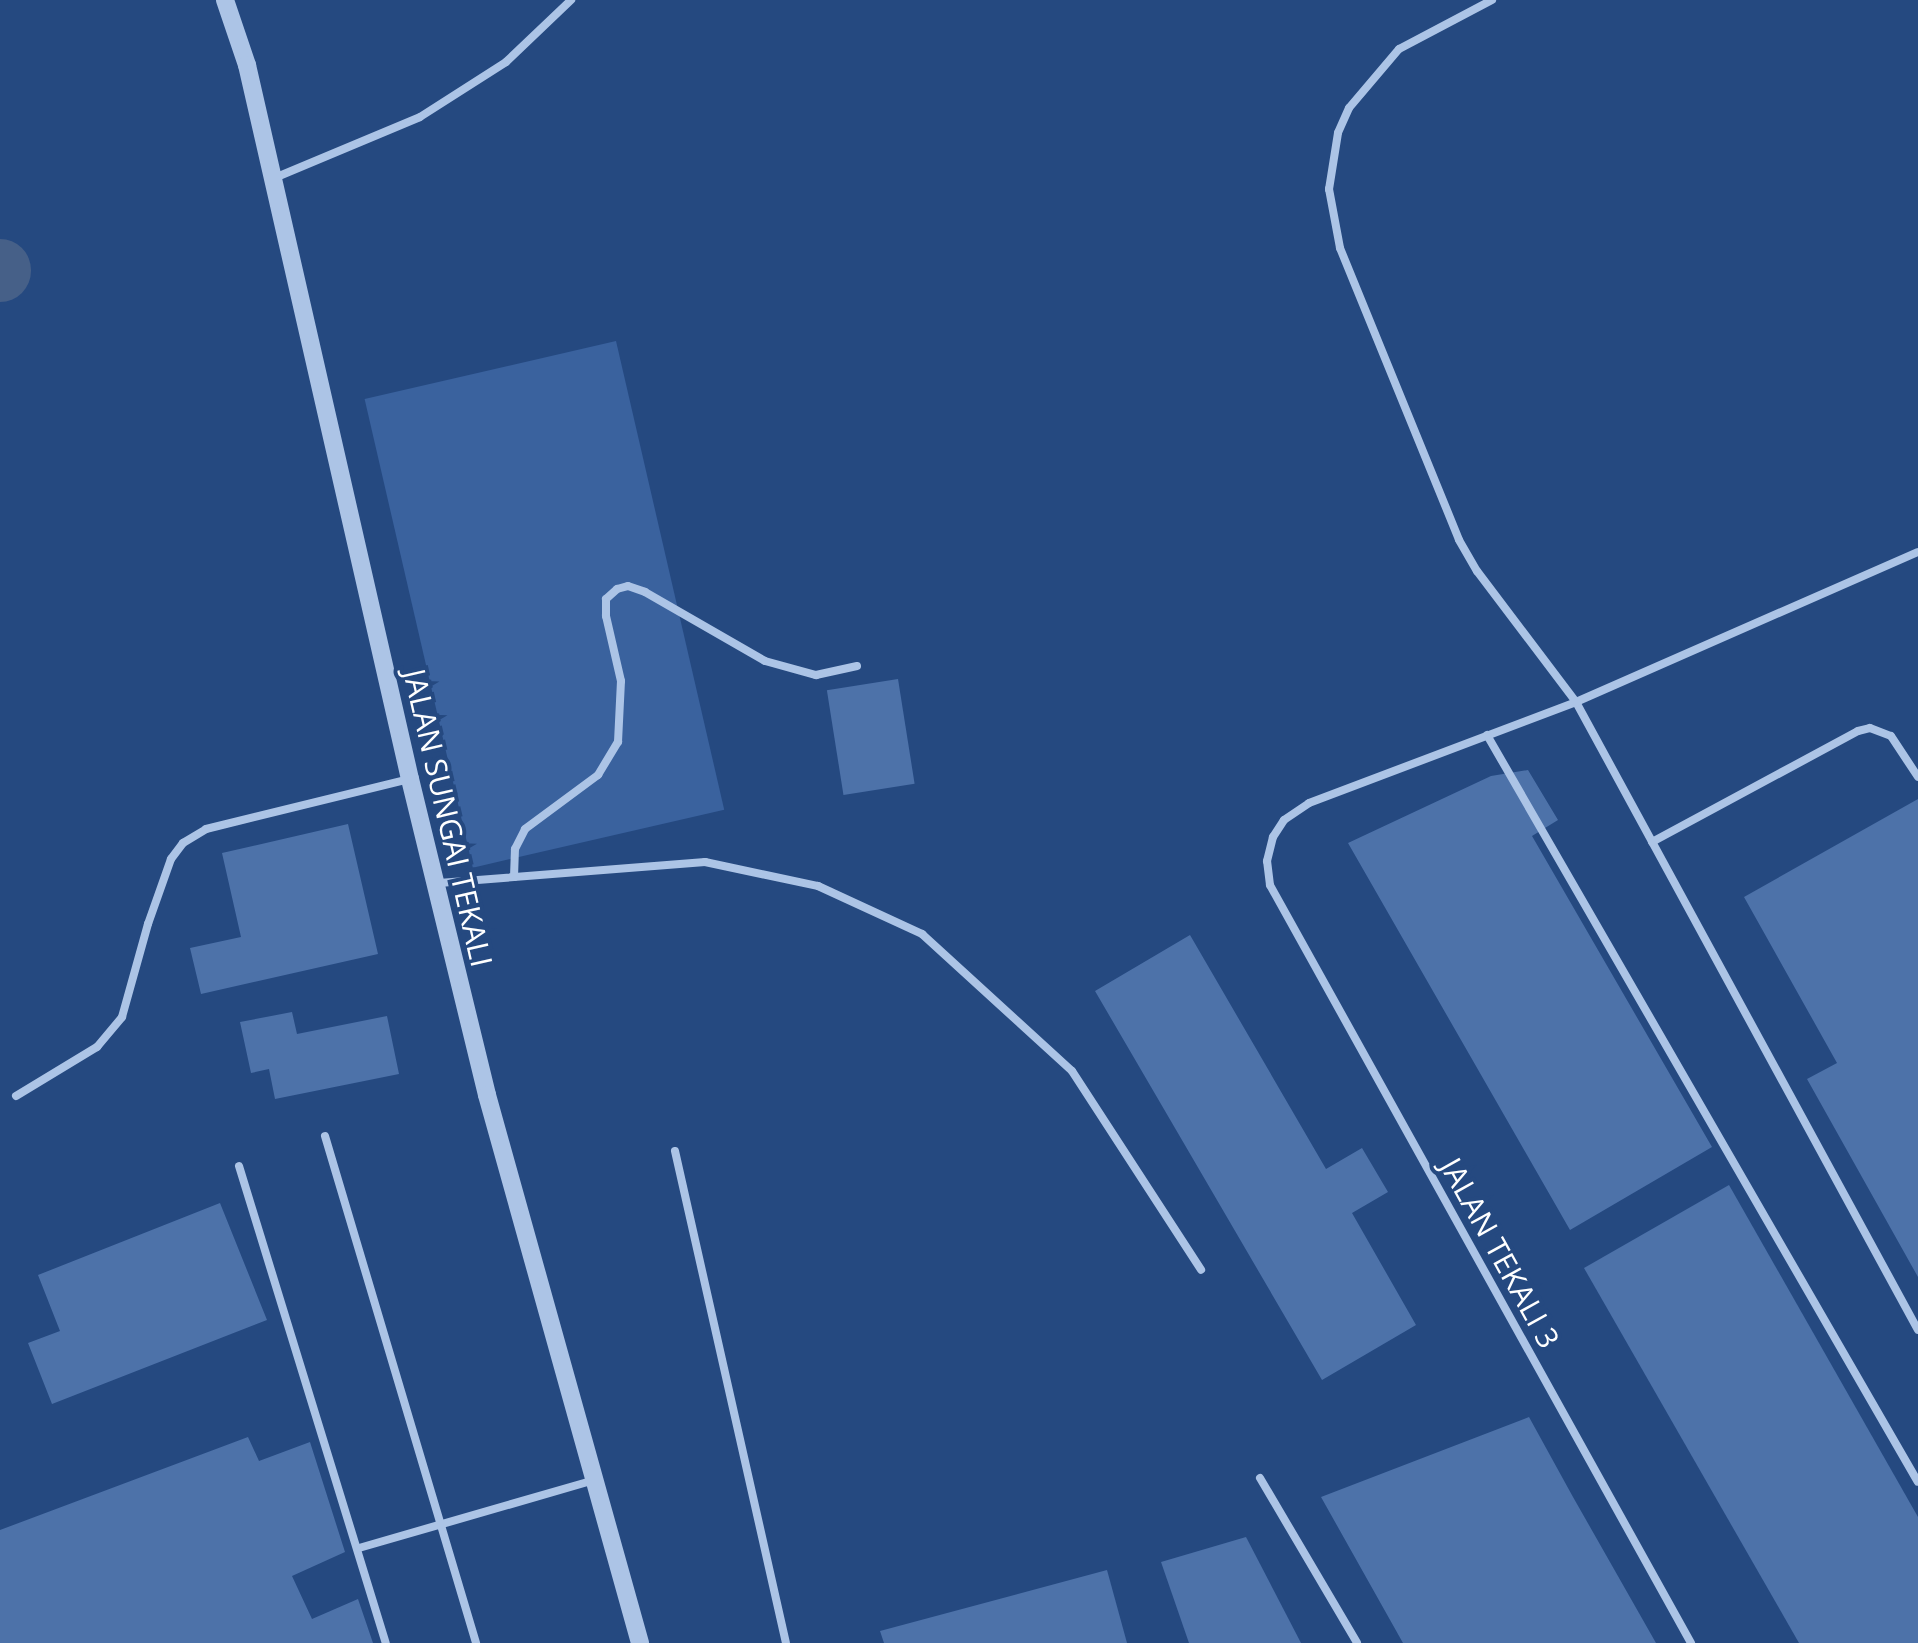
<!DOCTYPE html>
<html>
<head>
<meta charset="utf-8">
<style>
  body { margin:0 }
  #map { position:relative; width:1918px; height:1643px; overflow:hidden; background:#254980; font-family:"Open Sans",sans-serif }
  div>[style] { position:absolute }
  .green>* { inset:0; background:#3a629e; transform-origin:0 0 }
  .river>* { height:62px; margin:-31px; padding:0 31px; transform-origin:31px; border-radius:31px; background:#466088 }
  .building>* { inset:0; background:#4d72a9; transform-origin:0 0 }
  .service>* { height:8px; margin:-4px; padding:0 4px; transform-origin:4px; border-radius:4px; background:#acc4e6 }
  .tertiary>* { height:18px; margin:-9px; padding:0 9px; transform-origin:9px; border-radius:9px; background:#acc4e6 }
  span { translate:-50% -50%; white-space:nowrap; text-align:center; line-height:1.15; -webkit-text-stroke:8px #254980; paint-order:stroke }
  .street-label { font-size:30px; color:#fff }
</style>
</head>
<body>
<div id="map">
  <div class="green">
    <i style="left:616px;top:341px;width:481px;height:258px;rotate:77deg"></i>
  </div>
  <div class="river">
    <i style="left:0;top:270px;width:1px;rotate:90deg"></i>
  </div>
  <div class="building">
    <i style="left:898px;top:679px;width:106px;height:72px;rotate:81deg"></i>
    <i style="clip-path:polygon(1528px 770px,1558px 820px,1532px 836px,1712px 1147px,1570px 1230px,1348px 843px,1491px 776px)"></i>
    <i style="clip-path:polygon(1918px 799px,1918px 1277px,1807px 1079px,1837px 1063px,1744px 897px)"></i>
    <i style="clip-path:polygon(348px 824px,378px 954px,201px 994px,190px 948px,241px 937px,222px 853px)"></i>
    <i style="clip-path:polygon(1190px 935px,1326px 1169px,1362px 1148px,1388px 1192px,1352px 1213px,1416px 1325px,1322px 1380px,1095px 991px)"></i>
    <i style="clip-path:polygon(292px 1012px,297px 1034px,387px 1016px,399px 1074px,275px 1099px,269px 1069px,251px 1073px,240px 1022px)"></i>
    <i style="clip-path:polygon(1729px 1185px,1918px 1517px,1918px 1643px,1799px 1643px,1584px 1268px)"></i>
    <i style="clip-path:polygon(220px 1203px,267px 1320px,52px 1404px,28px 1343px,60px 1331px,38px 1275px)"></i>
    <i style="clip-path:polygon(1529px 1417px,1573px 1497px,1656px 1643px,1403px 1643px,1321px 1497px)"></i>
    <i style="clip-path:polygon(248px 1437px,259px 1461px,310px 1442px,345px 1552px,292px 1576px,312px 1619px,358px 1599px,373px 1643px,0 1643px,0 1530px)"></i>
    <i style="clip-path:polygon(1246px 1537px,1301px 1643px,1189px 1643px,1161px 1562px)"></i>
    <i style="clip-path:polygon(1107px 1570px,1127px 1643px,884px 1643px,880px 1631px)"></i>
  </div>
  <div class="service">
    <i style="left:1492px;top:0;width:105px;rotate:152.2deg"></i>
    <i style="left:1399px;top:49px;width:77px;rotate:130.3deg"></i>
    <i style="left:1349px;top:108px;width:27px;rotate:114deg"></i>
    <i style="left:1338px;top:133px;width:57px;rotate:99.1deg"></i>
    <i style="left:1329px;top:189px;width:60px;rotate:79.4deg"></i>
    <i style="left:1340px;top:248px;width:315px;rotate:67.8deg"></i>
    <i style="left:1459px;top:540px;width:36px;rotate:60deg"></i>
    <i style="left:1477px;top:571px;width:164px;rotate:52.9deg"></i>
    <i style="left:1576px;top:702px;width:715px;rotate:61.43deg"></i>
    <i style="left:272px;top:179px;width:160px;rotate:-22.7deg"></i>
    <i style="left:420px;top:117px;width:102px;rotate:-32.6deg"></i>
    <i style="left:506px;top:62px;width:90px;rotate:-43.6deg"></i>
    <i style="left:1487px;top:735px;width:862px;rotate:60.02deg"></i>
    <i style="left:1652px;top:842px;width:234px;rotate:-28.3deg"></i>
    <i style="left:1858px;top:731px;width:12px;rotate:-14deg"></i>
    <i style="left:1870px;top:728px;width:22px;rotate:21deg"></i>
    <i style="left:1891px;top:736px;width:49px;rotate:56.6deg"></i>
    <i style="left:514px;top:877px;width:28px;rotate:-88deg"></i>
    <i style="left:515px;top:849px;width:22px;rotate:-63deg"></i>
    <i style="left:525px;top:829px;width:91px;rotate:-36.5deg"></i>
    <i style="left:598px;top:775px;width:39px;rotate:-59deg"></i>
    <i style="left:618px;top:742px;width:61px;rotate:-87.2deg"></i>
    <i style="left:621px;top:681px;width:67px;rotate:-103deg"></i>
    <i style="left:606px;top:616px;width:17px;rotate:-90deg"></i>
    <i style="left:606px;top:599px;width:15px;rotate:-42deg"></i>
    <i style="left:617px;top:589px;width:11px;rotate:-15deg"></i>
    <i style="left:628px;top:586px;width:18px;rotate:19deg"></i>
    <i style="left:645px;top:592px;width:138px;rotate:29.9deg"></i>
    <i style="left:765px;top:661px;width:53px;rotate:15.4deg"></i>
    <i style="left:816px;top:675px;width:42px;rotate:-12.4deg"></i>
    <i style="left:439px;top:883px;width:267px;rotate:-4.5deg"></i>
    <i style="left:705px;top:862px;width:116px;rotate:12deg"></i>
    <i style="left:818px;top:886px;width:115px;rotate:24.8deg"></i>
    <i style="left:922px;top:934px;width:203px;rotate:42.4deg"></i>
    <i style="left:1072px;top:1071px;width:237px;rotate:57deg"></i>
    <i style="left:16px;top:1096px;width:95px;rotate:-31.2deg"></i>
    <i style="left:97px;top:1047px;width:39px;rotate:-50deg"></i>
    <i style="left:122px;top:1017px;width:97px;rotate:-74.4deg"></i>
    <i style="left:148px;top:924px;width:69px;rotate:-70.5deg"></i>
    <i style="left:171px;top:859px;width:20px;rotate:-53deg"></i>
    <i style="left:183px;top:843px;width:27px;rotate:-31deg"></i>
    <i style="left:206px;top:829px;width:210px;rotate:-13.8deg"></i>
    <i style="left:325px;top:1136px;width:529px;rotate:73.41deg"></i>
    <i style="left:675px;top:1151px;width:504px;rotate:77.29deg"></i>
    <i style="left:239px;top:1166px;width:499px;rotate:72.9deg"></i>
    <i style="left:1260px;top:1478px;width:191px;rotate:59.5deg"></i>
    <i style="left:359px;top:1548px;width:246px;rotate:-16.1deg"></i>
    <i style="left:1691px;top:1643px;width:867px;rotate:-119.05deg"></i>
    <i style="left:1270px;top:885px;width:24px;rotate:-97deg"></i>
    <i style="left:1267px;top:861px;width:25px;rotate:-76deg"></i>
    <i style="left:1273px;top:837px;width:20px;rotate:-57deg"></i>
    <i style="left:1284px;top:820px;width:30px;rotate:-34deg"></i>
    <i style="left:1309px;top:803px;width:285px;rotate:-20.7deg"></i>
    <i style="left:1576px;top:702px;width:373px;rotate:-23.7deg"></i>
  </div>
  <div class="tertiary">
    <i style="left:225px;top:0;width:69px;rotate:71.3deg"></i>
    <i style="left:247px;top:65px;width:732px;rotate:77.14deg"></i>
    <i style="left:410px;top:779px;width:325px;rotate:76.3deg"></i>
    <i style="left:487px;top:1095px;width:569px;rotate:74.4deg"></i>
  </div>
  <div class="street-label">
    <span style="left:448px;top:818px;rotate:77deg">JALAN SUNGAI TEKALI</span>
    <span style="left:1500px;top:1253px;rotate:61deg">JALAN TEKALI 3</span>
  </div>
</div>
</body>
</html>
